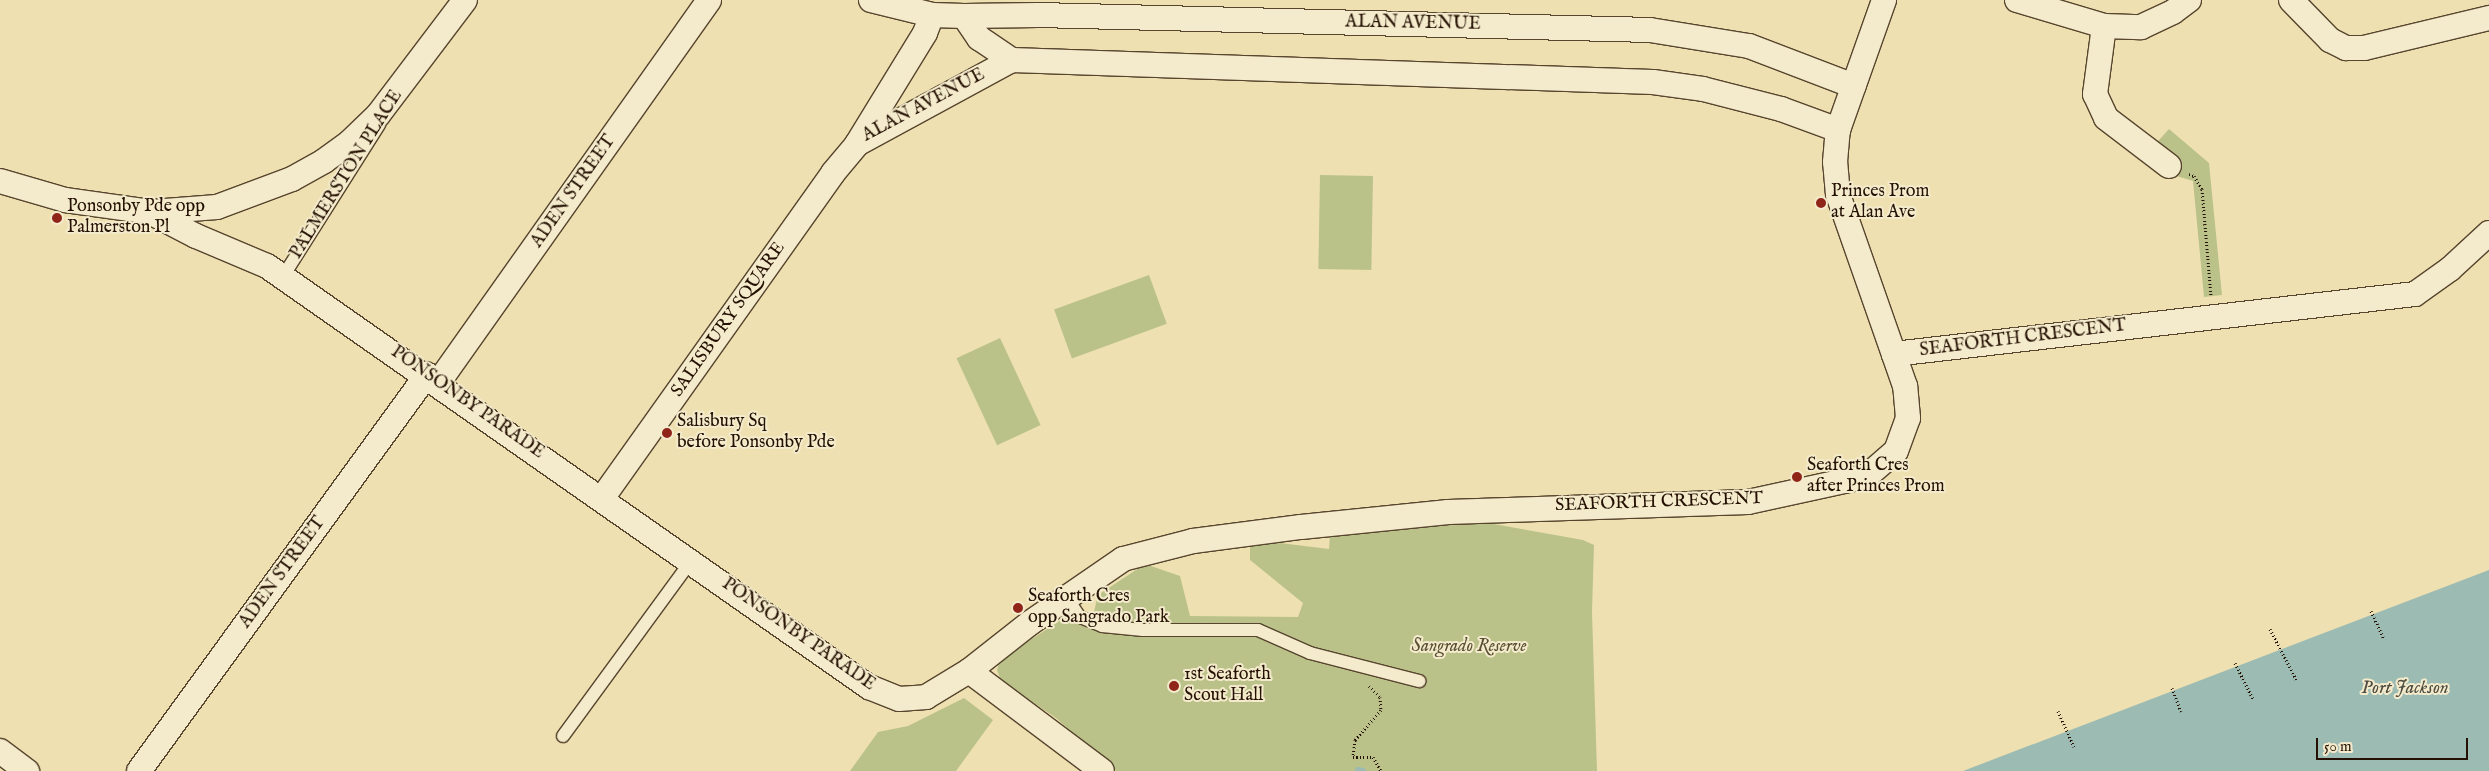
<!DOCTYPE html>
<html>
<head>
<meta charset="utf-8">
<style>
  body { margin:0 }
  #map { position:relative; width:2489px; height:771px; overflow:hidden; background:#eee0b0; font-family:"IM FELL English",serif }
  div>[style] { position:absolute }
  .green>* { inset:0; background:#bac28a; transform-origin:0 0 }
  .water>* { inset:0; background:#9bbbb3 }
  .stream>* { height:6px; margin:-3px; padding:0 3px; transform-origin:3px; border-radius:3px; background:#9bbbb3 }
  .path>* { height:3px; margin-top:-1.5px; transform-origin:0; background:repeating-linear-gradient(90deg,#251103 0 1px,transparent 0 3.5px) }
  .roads { filter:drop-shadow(1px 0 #57452e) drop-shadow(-1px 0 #57452e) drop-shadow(0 1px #57452e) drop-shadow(0 -1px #57452e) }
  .lane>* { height:12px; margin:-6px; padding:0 6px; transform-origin:6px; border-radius:6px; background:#f4ebcc }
  .street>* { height:24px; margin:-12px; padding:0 12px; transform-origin:12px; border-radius:12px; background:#f4ebcc }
  .dots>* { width:14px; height:14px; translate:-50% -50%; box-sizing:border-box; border:2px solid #f4ebcc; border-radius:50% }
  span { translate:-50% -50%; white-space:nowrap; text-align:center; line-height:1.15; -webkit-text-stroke:4px #f4ebcc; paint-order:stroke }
  .street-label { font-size:18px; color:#251103 }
  .poi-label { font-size:18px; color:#251103 }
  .left { translate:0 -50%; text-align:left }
  .park-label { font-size:18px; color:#594f32; font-style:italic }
  .water-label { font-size:19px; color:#4e4c41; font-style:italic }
  .scale { position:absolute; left:2316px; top:738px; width:152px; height:22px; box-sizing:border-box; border:2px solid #251103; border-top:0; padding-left:6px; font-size:15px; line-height:18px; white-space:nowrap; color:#251103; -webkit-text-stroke:4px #f4ebcc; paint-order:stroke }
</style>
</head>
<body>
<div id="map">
  <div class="green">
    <i style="clip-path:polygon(2169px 129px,2209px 163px,2222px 295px,2204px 297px,2193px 181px,2173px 175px,2151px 149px)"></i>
    <i style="left:1320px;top:175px;width:53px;height:94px;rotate:1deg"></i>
    <i style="left:1149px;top:275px;width:52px;height:101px;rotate:70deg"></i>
    <i style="left:1000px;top:338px;width:96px;height:48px;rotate:65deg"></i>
    <i style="clip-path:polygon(1482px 522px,1583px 540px,1594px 545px,1592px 612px,1597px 771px,1116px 771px,1056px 718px,1001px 681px,997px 670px,999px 663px,1008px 654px,1069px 615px,1093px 616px,1098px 595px,1145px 564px,1180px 576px,1190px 616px,1298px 617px,1303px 603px,1250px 560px,1250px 546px,1280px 543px,1329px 549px,1330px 535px)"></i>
    <i style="clip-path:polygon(964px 698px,993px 720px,956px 771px,850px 771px,878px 732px,908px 726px)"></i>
  </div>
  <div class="water">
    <i style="clip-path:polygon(2489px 570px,2489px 771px,1963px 771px)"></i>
  </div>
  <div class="stream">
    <i style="left:1358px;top:770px;width:5px;rotate:11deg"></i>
  </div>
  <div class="path">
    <i style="left:2189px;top:174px;width:5px;rotate:22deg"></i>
    <i style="left:2194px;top:176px;width:15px;rotate:58deg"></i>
    <i style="left:2202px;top:189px;width:107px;rotate:85.2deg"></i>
    <i style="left:2371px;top:611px;width:31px;rotate:65deg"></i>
    <i style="left:2270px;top:629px;width:59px;rotate:62.6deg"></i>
    <i style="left:2235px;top:663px;width:40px;rotate:63.4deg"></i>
    <i style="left:1369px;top:686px;width:16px;rotate:45deg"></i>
    <i style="left:1380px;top:697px;width:13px;rotate:86deg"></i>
    <i style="left:1381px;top:710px;width:40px;rotate:131deg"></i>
    <i style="left:1355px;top:740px;width:17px;rotate:97deg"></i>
    <i style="left:1353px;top:757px;width:20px"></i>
    <i style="left:1373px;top:757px;width:16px;rotate:60deg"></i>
    <i style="left:2172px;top:688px;width:25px;rotate:69deg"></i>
    <i style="left:2058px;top:711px;width:39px;rotate:66deg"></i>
  </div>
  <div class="roads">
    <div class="lane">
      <i style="left:284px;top:275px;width:178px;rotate:-57.7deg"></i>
      <i style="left:1067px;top:598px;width:23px;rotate:56deg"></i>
      <i style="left:1080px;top:617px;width:24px;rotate:22deg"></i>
      <i style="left:1102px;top:626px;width:41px;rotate:5.6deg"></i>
      <i style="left:1143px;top:630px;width:115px"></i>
      <i style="left:1258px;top:630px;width:57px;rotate:23.9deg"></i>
      <i style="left:1310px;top:653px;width:113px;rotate:14.4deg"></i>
      <i style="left:563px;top:736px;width:217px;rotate:-53.8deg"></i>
    </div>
    <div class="street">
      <i style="left:871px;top:0;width:63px;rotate:13.8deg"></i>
      <i style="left:932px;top:15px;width:32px;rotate:2deg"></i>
      <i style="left:964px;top:16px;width:74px;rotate:-0.8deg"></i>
      <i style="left:1038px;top:15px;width:612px;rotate:1.4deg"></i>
      <i style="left:1650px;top:30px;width:100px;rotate:9.2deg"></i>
      <i style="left:1749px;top:46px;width:112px;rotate:20.9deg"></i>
      <i style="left:2017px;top:0;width:91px;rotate:16.6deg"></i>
      <i style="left:2104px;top:26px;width:37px;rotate:2deg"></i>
      <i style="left:2141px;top:27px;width:35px;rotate:-25deg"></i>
      <i style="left:2173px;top:12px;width:20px;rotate:-37deg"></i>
      <i style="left:2291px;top:0;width:56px;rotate:45.7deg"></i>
      <i style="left:2330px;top:40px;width:18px;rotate:27deg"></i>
      <i style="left:2346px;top:48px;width:18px"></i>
      <i style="left:2364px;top:48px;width:129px;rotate:-13.5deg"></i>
      <i style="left:964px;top:16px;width:27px;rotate:56deg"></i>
      <i style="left:979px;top:38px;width:40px;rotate:34deg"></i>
      <i style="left:2104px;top:26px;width:69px;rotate:97.5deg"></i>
      <i style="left:2095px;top:94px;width:26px;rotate:65deg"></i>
      <i style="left:2106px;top:118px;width:79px;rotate:37.3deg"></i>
      <i style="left:857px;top:144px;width:176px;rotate:-28.5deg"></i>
      <i style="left:1012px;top:60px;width:641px;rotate:1.97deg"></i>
      <i style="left:1653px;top:82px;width:50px;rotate:8deg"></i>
      <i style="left:1703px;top:89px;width:81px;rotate:14.4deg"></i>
      <i style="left:1781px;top:109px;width:61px;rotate:20.2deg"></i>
      <i style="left:0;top:181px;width:68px;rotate:16.3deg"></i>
      <i style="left:65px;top:200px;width:86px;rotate:8deg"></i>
      <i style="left:150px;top:212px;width:52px;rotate:27.6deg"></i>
      <i style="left:196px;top:236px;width:77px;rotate:22.9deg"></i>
      <i style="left:267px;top:266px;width:735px;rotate:34.97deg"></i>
      <i style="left:869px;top:687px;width:32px;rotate:22deg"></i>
      <i style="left:899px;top:699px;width:27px;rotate:-4deg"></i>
      <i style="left:926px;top:697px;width:50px;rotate:-31.2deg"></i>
      <i style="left:969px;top:671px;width:78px;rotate:-38.2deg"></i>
      <i style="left:1030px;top:623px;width:113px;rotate:-34.5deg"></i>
      <i style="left:1123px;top:559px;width:72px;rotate:-14.4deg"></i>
      <i style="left:1193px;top:541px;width:109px;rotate:-7.4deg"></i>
      <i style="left:1301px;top:527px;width:148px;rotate:-5.8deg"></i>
      <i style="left:1448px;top:512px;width:300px;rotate:-1.9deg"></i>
      <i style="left:1748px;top:502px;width:122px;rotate:-12.3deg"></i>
      <i style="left:1867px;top:476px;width:38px;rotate:-41deg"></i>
      <i style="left:1896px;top:451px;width:35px;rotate:-70deg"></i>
      <i style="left:1908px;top:418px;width:32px;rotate:-95deg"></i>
      <i style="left:1905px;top:386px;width:202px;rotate:-109.3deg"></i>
      <i style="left:1838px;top:195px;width:33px;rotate:-95deg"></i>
      <i style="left:1835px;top:162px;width:32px;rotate:-85deg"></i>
      <i style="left:1838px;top:130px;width:138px;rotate:-70.5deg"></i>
      <i style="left:152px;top:212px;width:65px;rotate:-4.4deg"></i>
      <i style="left:217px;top:207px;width:80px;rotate:-20.5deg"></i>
      <i style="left:292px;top:179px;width:37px;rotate:-29deg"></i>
      <i style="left:324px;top:161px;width:32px;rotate:-36deg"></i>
      <i style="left:350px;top:142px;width:39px;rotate:-44deg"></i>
      <i style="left:378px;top:115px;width:144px;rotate:-52.9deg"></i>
      <i style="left:1894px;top:354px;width:524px;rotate:-6.57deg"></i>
      <i style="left:2415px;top:294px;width:43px;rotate:-35.5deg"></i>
      <i style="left:2450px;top:269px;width:53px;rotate:-42.7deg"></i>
      <i style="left:438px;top:383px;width:469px;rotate:-54.7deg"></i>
      <i style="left:603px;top:497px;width:397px;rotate:-54.6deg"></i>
      <i style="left:833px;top:173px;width:38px;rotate:-50deg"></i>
      <i style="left:857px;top:144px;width:130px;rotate:-58.5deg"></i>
      <i style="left:925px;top:33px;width:19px;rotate:-69deg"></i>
      <i style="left:969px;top:671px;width:166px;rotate:36.9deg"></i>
      <i style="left:0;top:751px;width:34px;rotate:37deg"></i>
      <i style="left:139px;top:771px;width:490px;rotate:-54deg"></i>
    </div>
  </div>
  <div class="dots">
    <i style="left:1821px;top:203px;background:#8f2418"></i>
    <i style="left:57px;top:218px;background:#8f2418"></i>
    <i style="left:667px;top:433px;background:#8f2418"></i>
    <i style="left:1797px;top:477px;background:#8f2418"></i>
    <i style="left:1018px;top:608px;background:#8f2418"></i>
    <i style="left:1174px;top:686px;background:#8f2418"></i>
  </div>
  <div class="street-label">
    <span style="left:1413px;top:24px;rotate:1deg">ALAN AVENUE</span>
    <span style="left:924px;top:106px;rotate:-28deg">ALAN AVENUE</span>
    <span style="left:347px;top:175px;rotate:-58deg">PALMERSTON PLACE</span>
    <span style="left:574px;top:192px;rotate:-55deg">ADEN STREET</span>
    <span style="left:729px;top:320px;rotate:-55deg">SALISBURY SQUARE</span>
    <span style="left:2023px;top:339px;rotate:-7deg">SEAFORTH CRESCENT</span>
    <span style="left:467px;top:403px;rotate:35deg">PONSONBY PARADE</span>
    <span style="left:1659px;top:503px;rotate:-2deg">SEAFORTH CRESCENT</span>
    <span style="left:283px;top:573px;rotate:-54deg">ADEN STREET</span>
    <span style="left:798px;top:635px;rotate:35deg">PONSONBY PARADE</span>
  </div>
  <div class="poi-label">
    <span class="left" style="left:1831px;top:203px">Princes Prom<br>at Alan Ave</span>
    <span class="left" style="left:67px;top:218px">Ponsonby Pde opp<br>Palmerston Pl</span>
    <span class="left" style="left:677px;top:433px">Salisbury Sq<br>before Ponsonby Pde</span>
    <span class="left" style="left:1807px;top:477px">Seaforth Cres<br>after Princes Prom</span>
    <span class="left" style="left:1028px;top:608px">Seaforth Cres<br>opp Sangrado Park</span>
    <span class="left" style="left:1184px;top:686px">1st Seaforth<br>Scout Hall</span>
  </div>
  <div class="park-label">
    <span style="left:1469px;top:647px">Sangrado Reserve</span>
  </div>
  <div class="water-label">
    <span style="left:2405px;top:689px">Port Jackson</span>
  </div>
  <div class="scale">50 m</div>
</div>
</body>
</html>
